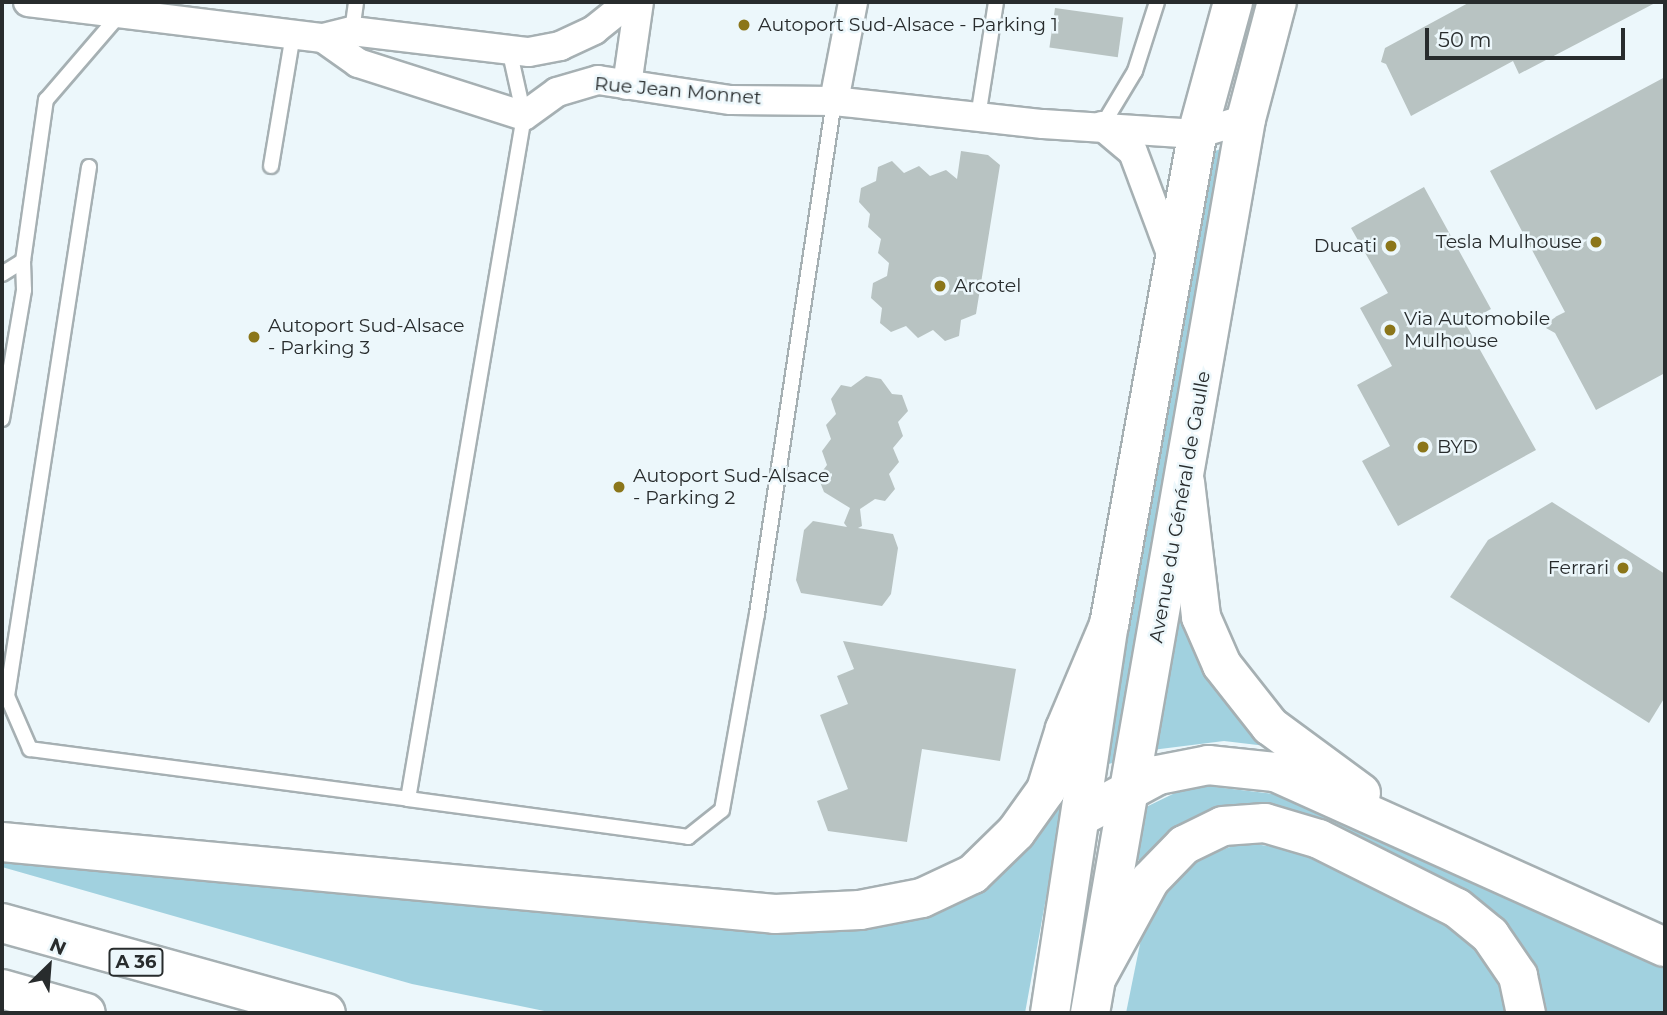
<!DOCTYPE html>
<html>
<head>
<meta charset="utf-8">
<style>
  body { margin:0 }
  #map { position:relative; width:1667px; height:1015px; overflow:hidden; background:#ecf7fb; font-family:Montserrat,sans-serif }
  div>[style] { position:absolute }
  .green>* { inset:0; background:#a1d1df }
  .building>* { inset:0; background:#b8c3c2; transform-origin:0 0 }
  .roads { filter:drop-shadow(2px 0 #a6b0b3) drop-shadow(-2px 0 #a6b0b3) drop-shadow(0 2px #a6b0b3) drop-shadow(0 -2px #a6b0b3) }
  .service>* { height:14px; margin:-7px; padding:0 7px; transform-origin:7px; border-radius:7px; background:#fff }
  .minor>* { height:28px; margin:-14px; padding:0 14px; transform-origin:14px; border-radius:14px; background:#fff }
  .secondary>* { height:38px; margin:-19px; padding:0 19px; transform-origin:19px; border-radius:19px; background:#fff }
  .motorway>* { height:38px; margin:-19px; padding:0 19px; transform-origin:19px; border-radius:19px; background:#fff }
  .dots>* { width:19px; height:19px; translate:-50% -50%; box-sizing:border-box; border:4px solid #ecf7fb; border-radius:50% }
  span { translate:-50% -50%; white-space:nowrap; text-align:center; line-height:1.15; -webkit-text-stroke:5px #ecf7fb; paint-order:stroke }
  .shield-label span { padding:2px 5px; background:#ecf7fb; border:2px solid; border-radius:5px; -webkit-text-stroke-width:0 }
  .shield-label { font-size:18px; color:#282c2d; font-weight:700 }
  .poi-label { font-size:19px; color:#282c2d }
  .left { translate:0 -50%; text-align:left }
  .right { translate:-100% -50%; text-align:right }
  .street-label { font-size:19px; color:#282c2d }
  .frame { position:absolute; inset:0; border:4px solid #282c2d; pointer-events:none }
  .north { position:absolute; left:14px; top:931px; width:70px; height:70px; -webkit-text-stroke:5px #ecf7fb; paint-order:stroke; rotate:25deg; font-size:19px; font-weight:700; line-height:28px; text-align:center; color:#282c2d }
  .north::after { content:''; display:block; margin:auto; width:24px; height:32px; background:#282c2d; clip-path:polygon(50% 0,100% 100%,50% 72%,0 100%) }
  .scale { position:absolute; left:1425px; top:28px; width:200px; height:32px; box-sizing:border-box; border:4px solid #282c2d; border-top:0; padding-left:9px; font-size:21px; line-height:24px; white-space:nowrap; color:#282c2d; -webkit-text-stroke:5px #ecf7fb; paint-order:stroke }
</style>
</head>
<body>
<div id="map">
  <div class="green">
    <i style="clip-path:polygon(1223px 148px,1116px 762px,1105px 765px,1210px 153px)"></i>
    <i style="clip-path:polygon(1180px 592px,1266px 746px,1224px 741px,1152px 750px)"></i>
    <i style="clip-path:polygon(1069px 772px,1025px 1013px,554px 1013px,412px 984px,2px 867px,2px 857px,913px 916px)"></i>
    <i style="clip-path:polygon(1207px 786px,1275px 794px,1665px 961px,1665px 1013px,1541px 1013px,1532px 968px,1223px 808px,1168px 832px,1145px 860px,1135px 860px,1144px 808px,1179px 791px)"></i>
    <i style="clip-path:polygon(1243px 842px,1303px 852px,1447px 918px,1471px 938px,1502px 986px,1507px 1013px,1126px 1013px,1142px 934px,1174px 879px,1196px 860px)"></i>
  </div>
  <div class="building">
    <i style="clip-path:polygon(1470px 2px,1657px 2px,1519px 74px,1513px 61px,1411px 116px,1386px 64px,1381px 62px,1385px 48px)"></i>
    <i style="left:1055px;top:8px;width:69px;height:40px;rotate:8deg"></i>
    <i style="clip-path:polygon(1665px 77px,1665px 373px,1596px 410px,1555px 333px,1546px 328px,1549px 320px,1565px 312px,1490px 171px)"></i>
    <i style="clip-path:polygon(961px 151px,988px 155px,1000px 165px,976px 314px,961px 320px,959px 336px,945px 341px,933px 330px,918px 338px,906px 326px,891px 332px,880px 323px,882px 308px,871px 298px,873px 283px,887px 276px,889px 263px,878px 253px,881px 239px,868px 227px,870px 214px,859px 202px,861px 188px,876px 181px,878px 167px,892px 161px,904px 173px,919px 166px,930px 176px,946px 170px,957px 179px)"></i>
    <i style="clip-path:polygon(1424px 187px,1491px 309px,1465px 323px,1536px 450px,1398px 526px,1362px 461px,1390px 446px,1357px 385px,1392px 366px,1360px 308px,1388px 293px,1351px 228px)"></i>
    <i style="clip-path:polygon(866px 376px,881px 379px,892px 394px,902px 395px,908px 411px,898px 422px,903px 436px,893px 448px,899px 462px,889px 474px,895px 489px,885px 501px,875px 499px,860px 509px,862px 526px,858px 528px,893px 534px,898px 548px,891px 594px,882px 606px,801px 593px,796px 580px,804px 530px,813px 521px,847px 527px,844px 523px,850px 508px,824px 492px,818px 477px,827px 465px,822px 451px,831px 439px,826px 425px,836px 414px,831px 399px,841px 385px,851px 387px)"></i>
    <i style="clip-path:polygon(1552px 502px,1665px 574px,1665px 697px,1649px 723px,1450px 597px,1488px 540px)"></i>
    <i style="clip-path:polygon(843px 641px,1016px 669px,1000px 761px,922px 749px,907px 842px,828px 831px,817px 801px,848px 789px,820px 715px,848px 704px,837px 676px,854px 669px)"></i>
  </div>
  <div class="roads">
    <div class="service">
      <i style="left:352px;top:31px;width:29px;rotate:-82deg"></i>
      <i style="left:978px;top:117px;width:116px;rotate:-81.1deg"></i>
      <i style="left:1102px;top:126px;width:64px;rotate:-59deg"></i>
      <i style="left:1135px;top:71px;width:72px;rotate:-72.3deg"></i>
      <i style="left:271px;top:166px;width:134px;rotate:-80.5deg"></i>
      <i style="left:89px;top:167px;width:535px;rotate:98.81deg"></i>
      <i style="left:7px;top:696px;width:58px;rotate:66.5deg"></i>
      <i style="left:30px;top:749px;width:381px;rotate:7.5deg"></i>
      <i style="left:408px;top:799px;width:693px;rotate:-80.36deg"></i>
      <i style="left:524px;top:116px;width:69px;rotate:-102.6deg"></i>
      <i style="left:2px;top:274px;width:25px;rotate:-32deg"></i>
      <i style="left:2px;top:419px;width:131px;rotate:-80.3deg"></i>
      <i style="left:24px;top:290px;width:29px;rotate:-92deg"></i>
      <i style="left:23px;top:261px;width:163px;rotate:-81.9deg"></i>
      <i style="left:46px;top:100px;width:113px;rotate:-49.3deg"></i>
      <i style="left:408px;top:799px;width:283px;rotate:7.7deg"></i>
      <i style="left:688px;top:837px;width:43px;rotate:-38.5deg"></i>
      <i style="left:722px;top:810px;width:199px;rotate:-79.9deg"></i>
      <i style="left:757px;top:614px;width:519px;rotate:-81.46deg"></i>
    </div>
    <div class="minor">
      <i style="left:28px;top:2px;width:297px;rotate:7deg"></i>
      <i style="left:323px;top:38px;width:43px;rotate:35.5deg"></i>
      <i style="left:358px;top:63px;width:174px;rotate:17.7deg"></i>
      <i style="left:524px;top:116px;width:41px;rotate:-36deg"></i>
      <i style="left:557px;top:92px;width:43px;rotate:-16.3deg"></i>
      <i style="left:598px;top:80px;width:134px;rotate:8.6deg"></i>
      <i style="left:731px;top:100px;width:103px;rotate:0.6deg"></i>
      <i style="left:834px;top:101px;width:210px;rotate:6.3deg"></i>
      <i style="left:1043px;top:124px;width:154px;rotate:3.7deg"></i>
      <i style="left:1197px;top:134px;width:51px;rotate:-17deg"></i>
      <i style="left:323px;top:38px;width:30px;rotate:-14deg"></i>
      <i style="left:352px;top:31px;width:178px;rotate:6.8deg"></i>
      <i style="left:529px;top:52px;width:32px;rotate:-11deg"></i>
      <i style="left:560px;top:46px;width:38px;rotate:-25deg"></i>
      <i style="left:594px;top:30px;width:45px;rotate:-38.7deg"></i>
      <i style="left:627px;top:85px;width:84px;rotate:-81.8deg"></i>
      <i style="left:834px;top:101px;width:101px;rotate:-79.1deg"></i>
      <i style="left:1102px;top:126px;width:40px;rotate:40deg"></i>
      <i style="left:1133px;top:152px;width:114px;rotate:69.5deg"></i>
    </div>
    <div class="secondary">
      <i style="left:1050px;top:1013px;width:392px;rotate:-81.4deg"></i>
      <i style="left:1109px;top:625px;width:499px;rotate:-79.8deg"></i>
      <i style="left:1197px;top:134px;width:137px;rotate:-74.7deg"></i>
      <i style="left:1090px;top:1013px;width:908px;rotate:-80.1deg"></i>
      <i style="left:1246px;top:119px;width:121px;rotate:-75.2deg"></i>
    </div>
    <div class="motorway">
      <i style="left:1185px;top:482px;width:136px;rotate:83.2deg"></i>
      <i style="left:1201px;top:617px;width:52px;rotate:66.4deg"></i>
      <i style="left:1222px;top:665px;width:78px;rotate:51.8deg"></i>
      <i style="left:1270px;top:726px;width:113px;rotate:36.4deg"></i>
      <i style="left:1082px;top:816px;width:86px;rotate:-28.3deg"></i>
      <i style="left:1158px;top:775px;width:51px;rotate:-11.3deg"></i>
      <i style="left:1208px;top:765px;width:67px;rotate:6deg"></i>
      <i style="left:1275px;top:772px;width:427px;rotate:24.2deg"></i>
      <i style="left:2px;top:842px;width:776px;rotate:5.32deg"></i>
      <i style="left:775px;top:914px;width:85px;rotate:-2.7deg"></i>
      <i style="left:860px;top:910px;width:63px;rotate:-11deg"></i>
      <i style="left:922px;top:898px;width:56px;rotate:-25.2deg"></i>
      <i style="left:973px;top:874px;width:60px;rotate:-44.3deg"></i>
      <i style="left:1016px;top:832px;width:52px;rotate:-54.5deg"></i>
      <i style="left:1046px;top:790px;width:64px;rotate:-72.7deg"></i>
      <i style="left:1065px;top:729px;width:113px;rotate:-67.1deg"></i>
      <i style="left:2px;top:923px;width:336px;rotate:15.5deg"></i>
      <i style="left:1096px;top:979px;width:113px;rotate:-61.4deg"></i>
      <i style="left:1150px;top:880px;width:49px;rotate:-45.8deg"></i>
      <i style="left:1184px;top:845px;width:43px;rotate:-26deg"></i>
      <i style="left:1223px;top:826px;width:42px;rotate:-4.1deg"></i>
      <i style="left:1265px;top:823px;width:56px;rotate:16.5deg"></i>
      <i style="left:1319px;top:839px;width:154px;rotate:26.6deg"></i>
      <i style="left:1457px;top:908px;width:43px;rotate:39.3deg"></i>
      <i style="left:1490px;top:935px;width:50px;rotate:55.7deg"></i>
      <i style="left:1518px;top:976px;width:38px;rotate:78deg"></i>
      <i style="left:2px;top:989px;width:87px;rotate:15.9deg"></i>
    </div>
  </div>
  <div class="dots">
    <i style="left:744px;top:25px;background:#8b761a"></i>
    <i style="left:1596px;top:242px;background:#8b761a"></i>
    <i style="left:1391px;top:246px;background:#8b761a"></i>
    <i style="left:940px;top:286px;background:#8b761a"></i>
    <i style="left:1390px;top:330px;background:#8b761a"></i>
    <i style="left:254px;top:337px;background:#8b761a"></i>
    <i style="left:1423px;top:447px;background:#8b761a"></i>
    <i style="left:619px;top:487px;background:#8b761a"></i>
    <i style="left:1623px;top:568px;background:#8b761a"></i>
  </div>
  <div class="shield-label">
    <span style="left:136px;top:962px">A 36</span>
  </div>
  <div class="poi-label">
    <span class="left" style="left:758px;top:25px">Autoport Sud-Alsace - Parking 1</span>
    <span class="right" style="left:1582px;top:242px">Tesla Mulhouse</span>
    <span class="right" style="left:1377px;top:246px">Ducati</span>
    <span class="left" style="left:954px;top:286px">Arcotel</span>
    <span class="left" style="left:1404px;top:330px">Via Automobile<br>Mulhouse</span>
    <span class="left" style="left:268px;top:337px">Autoport Sud-Alsace<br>- Parking 3</span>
    <span class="left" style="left:1437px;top:447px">BYD</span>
    <span class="left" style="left:633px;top:487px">Autoport Sud-Alsace<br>- Parking 2</span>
    <span class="right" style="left:1609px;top:568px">Ferrari</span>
  </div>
  <div class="street-label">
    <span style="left:678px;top:91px;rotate:5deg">Rue Jean Monnet</span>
    <span style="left:1180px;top:507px;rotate:-80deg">Avenue du Général de Gaulle</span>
  </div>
  <div class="frame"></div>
  <div class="north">N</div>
  <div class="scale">50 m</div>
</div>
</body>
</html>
